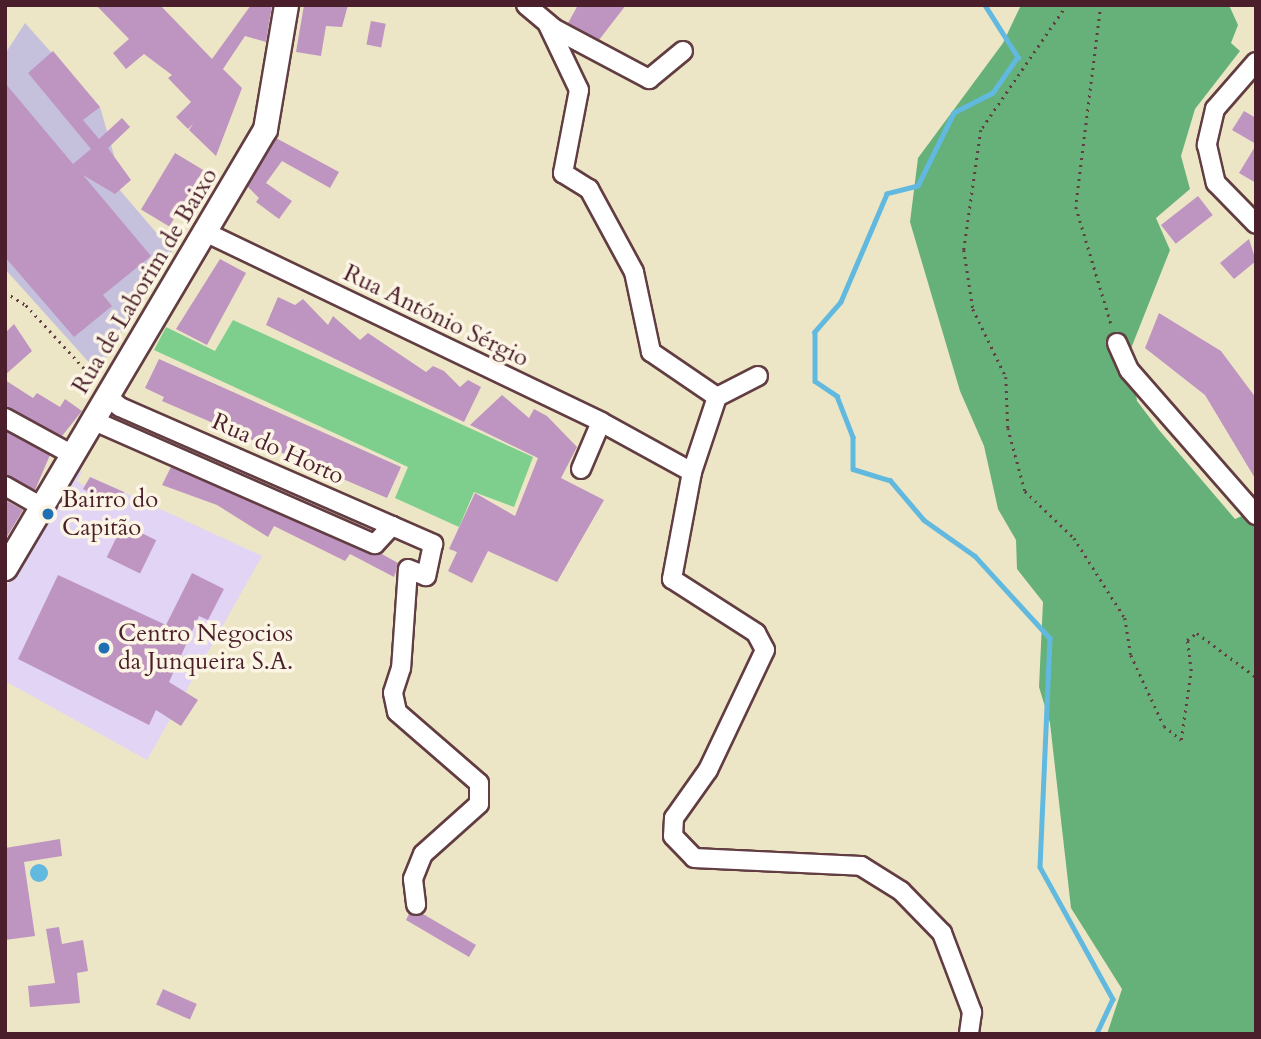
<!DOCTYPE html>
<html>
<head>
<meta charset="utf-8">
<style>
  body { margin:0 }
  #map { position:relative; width:1261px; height:1039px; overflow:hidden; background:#ede6c6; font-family:Cardo,serif }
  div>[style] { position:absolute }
  .built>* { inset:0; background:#e1d4f4 }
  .industrial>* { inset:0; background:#c5c0db }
  .green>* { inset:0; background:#7ece8e }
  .forest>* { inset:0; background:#66b179 }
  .water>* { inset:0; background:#62b9df }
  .round { border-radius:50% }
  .stream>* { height:4.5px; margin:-2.25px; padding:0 2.25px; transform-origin:2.25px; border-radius:2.25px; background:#62b9df }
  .building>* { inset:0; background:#be95c1; transform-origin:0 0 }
  .path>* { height:2.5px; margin-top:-1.25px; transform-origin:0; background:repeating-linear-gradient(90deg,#623d42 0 2px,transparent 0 7px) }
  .roads { filter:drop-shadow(2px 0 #623d42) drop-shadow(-2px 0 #623d42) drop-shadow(0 2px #623d42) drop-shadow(0 -2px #623d42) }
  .minor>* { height:18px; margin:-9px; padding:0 9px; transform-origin:9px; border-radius:9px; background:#fff }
  .major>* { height:23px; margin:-11.5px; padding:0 11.5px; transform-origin:11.5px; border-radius:11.5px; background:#fff }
  .dots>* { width:19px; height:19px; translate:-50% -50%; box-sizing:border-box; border:4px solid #fcf5e5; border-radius:50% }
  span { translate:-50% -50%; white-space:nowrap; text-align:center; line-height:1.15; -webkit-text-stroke:7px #fcf5e5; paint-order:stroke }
  .street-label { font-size:24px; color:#4a1f2b }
  .poi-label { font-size:24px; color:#4a1f2b }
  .left { translate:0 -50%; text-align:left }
  .frame { position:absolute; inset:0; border:7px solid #4a1f2b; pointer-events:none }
</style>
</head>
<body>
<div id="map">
  <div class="built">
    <i style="clip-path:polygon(72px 467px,82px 472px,77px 481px,84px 486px,91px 477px,262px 556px,147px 760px,5px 681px,5px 590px)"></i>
  </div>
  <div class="industrial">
    <i style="clip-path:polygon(25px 23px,100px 107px,114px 155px,100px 167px,172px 251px,102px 365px,94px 368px,5px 269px,5px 54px)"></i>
  </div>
  <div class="green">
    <i style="clip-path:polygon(233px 320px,533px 457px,514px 507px,474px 492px,459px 527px,395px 498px,408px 467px,154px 350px,166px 327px,215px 351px)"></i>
  </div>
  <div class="forest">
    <i style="clip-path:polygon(1021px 5px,1229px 5px,1238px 25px,1231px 43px,1240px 51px,1195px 109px,1181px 156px,1190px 189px,1156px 218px,1170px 250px,1130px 351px,1137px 401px,1159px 430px,1235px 519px,1256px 510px,1256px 1034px,1107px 1034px,1122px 989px,1071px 908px,1050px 723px,1039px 687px,1043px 602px,1017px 569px,1016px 540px,998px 509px,984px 446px,960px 391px,910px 222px,918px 158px,1003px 43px)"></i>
  </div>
  <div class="water">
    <i class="round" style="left:30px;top:864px;width:18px;height:18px"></i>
  </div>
  <div class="stream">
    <i style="left:985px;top:5px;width:62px;rotate:57.6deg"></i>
    <i style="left:1018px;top:57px;width:44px;rotate:124.8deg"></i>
    <i style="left:993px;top:93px;width:44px;rotate:152.9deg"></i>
    <i style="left:954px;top:113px;width:81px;rotate:116.3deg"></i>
    <i style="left:918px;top:186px;width:32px;rotate:166deg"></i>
    <i style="left:887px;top:194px;width:117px;rotate:113.1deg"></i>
    <i style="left:841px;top:302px;width:40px;rotate:131deg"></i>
    <i style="left:815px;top:332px;width:49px;rotate:90deg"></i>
    <i style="left:815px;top:381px;width:27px;rotate:34deg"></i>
    <i style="left:837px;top:396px;width:44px;rotate:68.7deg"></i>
    <i style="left:853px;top:437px;width:32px;rotate:90deg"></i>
    <i style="left:853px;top:469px;width:39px;rotate:17deg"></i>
    <i style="left:890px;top:480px;width:52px;rotate:49.6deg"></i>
    <i style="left:924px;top:520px;width:62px;rotate:35.2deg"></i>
    <i style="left:975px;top:556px;width:111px;rotate:47.6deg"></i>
    <i style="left:1050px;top:638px;width:229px;rotate:92.5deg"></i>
    <i style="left:1040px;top:867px;width:151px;rotate:61.1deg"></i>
    <i style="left:1113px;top:999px;width:38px;rotate:115deg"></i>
  </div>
  <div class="building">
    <i style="clip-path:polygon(96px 5px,160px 5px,212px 59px,251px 5px,272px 5px,266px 42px,245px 36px,223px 69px,242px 88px,216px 156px,189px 130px,193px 124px,188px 129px,176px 117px,191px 102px,168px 78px,172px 75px,144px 54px,126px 69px,113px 53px,129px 39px)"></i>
    <i style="clip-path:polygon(304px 5px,348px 5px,342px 27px,326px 26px,321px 56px,296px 52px)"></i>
    <i style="clip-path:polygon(578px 5px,626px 5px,599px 40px,568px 23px)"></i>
    <i style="left:371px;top:21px;width:15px;height:24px;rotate:11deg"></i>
    <i style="clip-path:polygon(53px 51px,100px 107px,83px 120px,99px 139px,122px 118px,130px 127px,108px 148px,131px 180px,115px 194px,83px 175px,151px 256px,103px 295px,112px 306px,74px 337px,5px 257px,5px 83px,73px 164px,91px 149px,28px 73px)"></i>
    <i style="clip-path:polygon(1244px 111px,1256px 118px,1256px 144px,1232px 130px)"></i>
    <i style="clip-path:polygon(276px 138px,339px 172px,330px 188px,282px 161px,266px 183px,292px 201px,279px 219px,256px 202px,259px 198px,247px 186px)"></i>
    <i style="clip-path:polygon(1256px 145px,1256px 183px,1239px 173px)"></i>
    <i style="left:175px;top:153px;width:33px;height:66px;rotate:31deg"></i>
    <i style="left:1198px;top:196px;width:24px;height:47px;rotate:52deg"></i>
    <i style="clip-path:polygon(1249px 239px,1256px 261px,1234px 279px,1220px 263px)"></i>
    <i style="clip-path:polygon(220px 259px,246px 273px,207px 345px,176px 329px)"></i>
    <i style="clip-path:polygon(278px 297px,295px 305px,303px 299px,328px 325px,333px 316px,360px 340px,368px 333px,426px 372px,433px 366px,444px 371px,460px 387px,468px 380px,481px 387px,464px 422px,266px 325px)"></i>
    <i style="clip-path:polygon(1159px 313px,1221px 351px,1256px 398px,1256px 480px,1205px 395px,1145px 348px)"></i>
    <i style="clip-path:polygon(14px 324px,32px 351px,5px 375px,5px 333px)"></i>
    <i style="clip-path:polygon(159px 359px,401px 467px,387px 498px,162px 401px,164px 397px,145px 388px)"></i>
    <i style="clip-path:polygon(5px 380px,33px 398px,37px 393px,60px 407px,65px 399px,82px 411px,62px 436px,5px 407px)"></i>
    <i style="clip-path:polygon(502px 395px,529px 418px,534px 409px,547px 416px,577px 447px,561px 478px,604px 500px,557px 582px,488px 551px,472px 583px,448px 571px,457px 552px,449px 549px,475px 493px,515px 516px,538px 458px,470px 425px)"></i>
    <i style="clip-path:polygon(5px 431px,50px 455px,35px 490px,5px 475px)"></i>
    <i style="clip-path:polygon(171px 467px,380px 553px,398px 563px,396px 571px,394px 577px,350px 554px,345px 561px,274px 526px,268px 537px,217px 505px,162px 485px)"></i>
    <i style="clip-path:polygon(90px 477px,124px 492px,115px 507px,83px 489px)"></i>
    <i style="clip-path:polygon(5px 500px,23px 510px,5px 540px)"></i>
    <i style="left:123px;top:524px;width:37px;height:37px;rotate:26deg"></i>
    <i style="clip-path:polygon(192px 573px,224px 589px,208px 620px,199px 616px,169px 682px,198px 700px,181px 726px,156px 710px,149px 725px,18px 659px,58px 575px,166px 625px)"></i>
    <i style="clip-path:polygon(60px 839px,62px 856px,24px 862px,35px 936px,5px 940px,5px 848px)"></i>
    <i style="clip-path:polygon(409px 914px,423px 914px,476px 945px,469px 957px,406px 920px)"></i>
    <i style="clip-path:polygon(59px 927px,62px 944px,83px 940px,88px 971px,77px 973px,80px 1003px,30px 1007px,28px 986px,55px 983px,46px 929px)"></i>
    <i style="left:163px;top:989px;width:37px;height:17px;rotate:24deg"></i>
  </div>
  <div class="path">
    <i style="left:1067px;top:5px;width:152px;rotate:124.5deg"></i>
    <i style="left:981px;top:130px;width:121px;rotate:98.1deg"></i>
    <i style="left:964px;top:250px;width:60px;rotate:81.3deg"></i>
    <i style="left:973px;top:309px;width:76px;rotate:64.1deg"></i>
    <i style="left:1006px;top:377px;width:51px;rotate:87.8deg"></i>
    <i style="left:1008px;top:428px;width:65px;rotate:74.9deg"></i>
    <i style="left:1025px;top:491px;width:68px;rotate:43.8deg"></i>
    <i style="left:1074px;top:538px;width:95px;rotate:57.5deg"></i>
    <i style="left:1125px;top:618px;width:37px;rotate:81deg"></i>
    <i style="left:1131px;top:655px;width:78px;rotate:65.1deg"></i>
    <i style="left:1164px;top:726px;width:22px;rotate:39deg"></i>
    <i style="left:1181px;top:740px;width:70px;rotate:-81.8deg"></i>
    <i style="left:1191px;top:671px;width:31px;rotate:-97deg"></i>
    <i style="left:1187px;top:640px;width:12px;rotate:-35deg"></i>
    <i style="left:1197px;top:633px;width:74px;rotate:36.7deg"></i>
    <i style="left:1101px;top:5px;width:204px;rotate:97.1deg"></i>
    <i style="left:1076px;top:207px;width:125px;rotate:73.3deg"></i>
    <i style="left:5px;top:292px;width:25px;rotate:32deg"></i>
    <i style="left:26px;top:305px;width:102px;rotate:47.4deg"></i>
  </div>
  <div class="roads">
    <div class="minor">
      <i style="left:526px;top:5px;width:35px;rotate:40deg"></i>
      <i style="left:553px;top:28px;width:109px;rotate:28deg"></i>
      <i style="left:649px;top:79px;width:44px;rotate:-39.5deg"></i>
      <i style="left:548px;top:25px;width:72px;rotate:64.5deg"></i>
      <i style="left:579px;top:90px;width:85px;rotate:100.9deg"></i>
      <i style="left:563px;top:173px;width:31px;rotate:32deg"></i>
      <i style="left:589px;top:189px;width:94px;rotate:61.5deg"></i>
      <i style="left:634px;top:272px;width:82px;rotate:78deg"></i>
      <i style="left:651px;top:352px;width:80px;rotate:34.3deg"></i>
      <i style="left:1256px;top:62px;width:62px;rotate:131.1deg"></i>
      <i style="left:1215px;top:109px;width:37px;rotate:103deg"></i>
      <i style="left:1207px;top:145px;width:39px;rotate:77deg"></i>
      <i style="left:1216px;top:183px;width:57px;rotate:45.7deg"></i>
      <i style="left:203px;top:231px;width:441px;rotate:25.6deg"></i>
      <i style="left:601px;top:422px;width:51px;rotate:113.1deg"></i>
      <i style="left:1117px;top:343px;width:30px;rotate:66deg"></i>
      <i style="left:1129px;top:370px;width:193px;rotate:48.8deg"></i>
      <i style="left:106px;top:395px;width:18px;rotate:41deg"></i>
      <i style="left:120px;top:407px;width:342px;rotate:23.6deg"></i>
      <i style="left:433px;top:544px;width:33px;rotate:102deg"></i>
      <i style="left:426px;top:576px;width:19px;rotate:-159deg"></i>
      <i style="left:408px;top:569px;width:99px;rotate:94deg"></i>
      <i style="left:401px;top:668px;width:26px;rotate:108deg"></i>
      <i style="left:393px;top:693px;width:19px;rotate:78deg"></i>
      <i style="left:397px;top:712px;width:108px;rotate:40.9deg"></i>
      <i style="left:479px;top:783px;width:21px;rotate:90deg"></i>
      <i style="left:479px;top:804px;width:75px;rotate:138.2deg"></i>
      <i style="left:423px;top:854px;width:27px;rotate:112deg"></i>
      <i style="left:413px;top:879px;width:26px;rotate:83deg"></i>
      <i style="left:5px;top:418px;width:77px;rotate:28.6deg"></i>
      <i style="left:92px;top:420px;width:309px;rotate:23.7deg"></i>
      <i style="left:375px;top:544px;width:25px;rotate:-47deg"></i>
      <i style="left:601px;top:422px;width:104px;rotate:28.8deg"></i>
      <i style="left:692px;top:472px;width:109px;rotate:100.6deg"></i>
      <i style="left:672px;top:579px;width:100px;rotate:32.7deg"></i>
      <i style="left:756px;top:633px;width:19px;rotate:62deg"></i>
      <i style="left:765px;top:650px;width:133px;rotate:115.4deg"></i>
      <i style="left:708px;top:770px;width:59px;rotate:125.3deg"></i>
      <i style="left:674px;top:818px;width:18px;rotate:93deg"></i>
      <i style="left:673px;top:836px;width:30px;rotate:46deg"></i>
      <i style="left:694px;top:858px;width:167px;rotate:2.7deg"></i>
      <i style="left:861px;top:866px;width:47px;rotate:32deg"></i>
      <i style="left:901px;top:891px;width:59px;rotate:45.7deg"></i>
      <i style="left:942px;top:933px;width:85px;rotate:69.2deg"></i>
      <i style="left:972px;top:1012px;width:22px;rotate:98deg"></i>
      <i style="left:692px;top:472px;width:79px;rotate:-71.6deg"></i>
      <i style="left:717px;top:397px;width:46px;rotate:-27.1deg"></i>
      <i style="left:5px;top:486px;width:43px;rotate:29.6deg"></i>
    </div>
    <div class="major">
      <i style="left:5px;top:568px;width:510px;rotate:-59.36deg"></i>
      <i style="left:265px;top:129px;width:126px;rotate:-80.4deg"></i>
    </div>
  </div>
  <div class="dots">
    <i style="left:48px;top:514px;background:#1f6fb2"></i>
    <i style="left:104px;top:648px;background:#1f6fb2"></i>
  </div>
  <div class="street-label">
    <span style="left:145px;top:281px;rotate:-59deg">Rua de Laborim de Baixo</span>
    <span style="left:436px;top:316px;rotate:26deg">Rua António Sérgio</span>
    <span style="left:278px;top:449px;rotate:24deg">Rua do Horto</span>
  </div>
  <div class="poi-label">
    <span class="left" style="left:62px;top:514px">Bairro do<br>Capitão</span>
    <span class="left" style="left:118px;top:648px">Centro Negocios<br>da Junqueira S.A.</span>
  </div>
  <div class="frame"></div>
</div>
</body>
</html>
